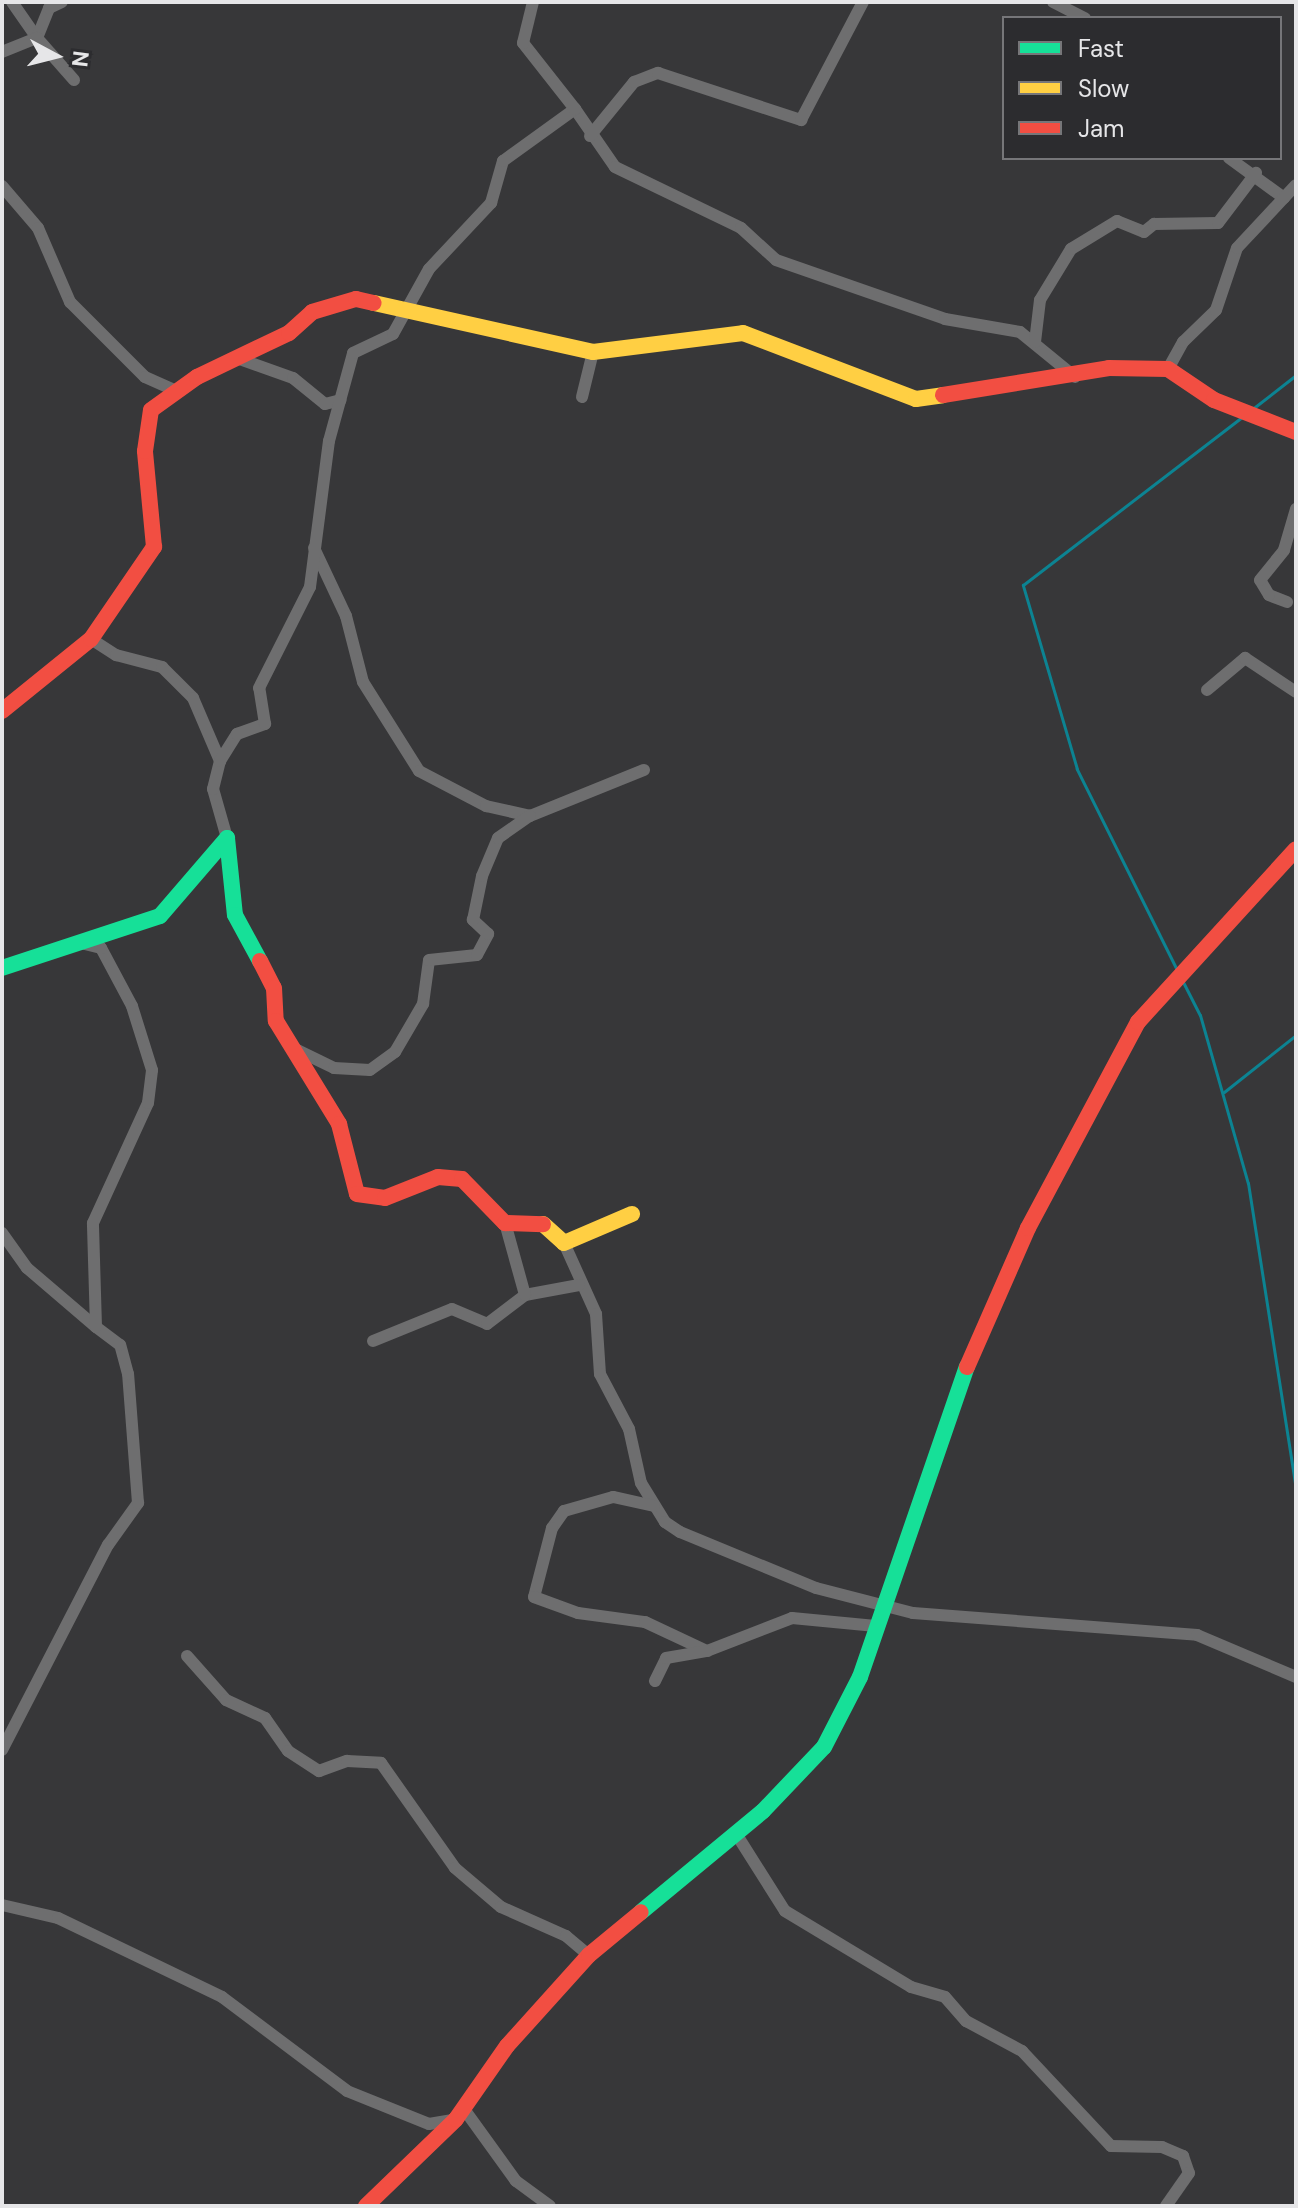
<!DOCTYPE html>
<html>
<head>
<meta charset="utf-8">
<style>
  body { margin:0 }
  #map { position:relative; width:1298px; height:2208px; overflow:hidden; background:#373739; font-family:"DM Sans",sans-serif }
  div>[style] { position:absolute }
  .stream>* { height:3px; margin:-1.5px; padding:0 1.5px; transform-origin:1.5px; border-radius:1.5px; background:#0c8392 }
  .street>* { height:12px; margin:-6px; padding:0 6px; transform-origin:6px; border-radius:6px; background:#6e6e6f }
  .fast>* { height:16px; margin:-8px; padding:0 8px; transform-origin:8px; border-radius:8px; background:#16e098 }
  .slow>* { height:16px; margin:-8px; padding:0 8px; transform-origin:8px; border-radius:8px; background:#ffcf43 }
  .jam>* { height:16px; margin:-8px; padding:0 8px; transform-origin:8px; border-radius:8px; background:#f24e42 }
  span { translate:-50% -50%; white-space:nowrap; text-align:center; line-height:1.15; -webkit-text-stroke:7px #2c2c2f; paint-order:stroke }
  .frame { position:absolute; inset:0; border:4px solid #e6e6e8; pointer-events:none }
  .legend { position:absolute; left:1002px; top:16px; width:280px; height:144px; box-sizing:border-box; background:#2c2c2f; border:2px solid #767679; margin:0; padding:10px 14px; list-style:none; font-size:24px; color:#e6e6e8 }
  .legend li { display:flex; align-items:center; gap:16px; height:40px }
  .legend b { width:40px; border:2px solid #767679 }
  .north { position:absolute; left:16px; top:16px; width:80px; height:80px; -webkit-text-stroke:6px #2c2c2f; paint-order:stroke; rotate:97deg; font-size:22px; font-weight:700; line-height:32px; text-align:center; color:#e6e6e8 }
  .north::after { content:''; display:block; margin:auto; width:28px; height:36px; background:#e6e6e8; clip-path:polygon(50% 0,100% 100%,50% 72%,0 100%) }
</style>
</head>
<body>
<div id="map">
  <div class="stream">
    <i style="left:1251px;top:410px;width:57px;rotate:-37.9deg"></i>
    <i style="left:1177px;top:970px;width:225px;rotate:-116.5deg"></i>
    <i style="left:1077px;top:769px;width:192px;rotate:-106.4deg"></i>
    <i style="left:1023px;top:585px;width:276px;rotate:-37.5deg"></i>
    <i style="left:1182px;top:980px;width:39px;rotate:63deg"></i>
    <i style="left:1200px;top:1015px;width:175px;rotate:74.1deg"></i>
    <i style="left:1248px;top:1183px;width:309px;rotate:81.1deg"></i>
    <i style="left:1224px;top:1092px;width:92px;rotate:-38.4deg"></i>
  </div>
  <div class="street">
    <i style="left:12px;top:2px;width:44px;rotate:55.2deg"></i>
    <i style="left:37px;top:38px;width:32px;rotate:-68deg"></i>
    <i style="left:49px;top:8px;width:14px;rotate:-25deg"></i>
    <i style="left:1053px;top:2px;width:36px;rotate:27deg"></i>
    <i style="left:2px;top:52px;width:38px;rotate:-22deg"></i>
    <i style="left:37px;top:38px;width:56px;rotate:48.6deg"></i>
    <i style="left:575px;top:109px;width:70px;rotate:55.4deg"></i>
    <i style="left:615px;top:167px;width:140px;rotate:25.8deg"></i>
    <i style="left:741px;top:228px;width:47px;rotate:42.4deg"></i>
    <i style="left:776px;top:260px;width:179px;rotate:19.2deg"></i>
    <i style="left:945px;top:319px;width:76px;rotate:9.8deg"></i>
    <i style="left:1020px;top:332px;width:71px;rotate:39.3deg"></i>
    <i style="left:590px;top:136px;width:70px;rotate:-50.8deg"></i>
    <i style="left:634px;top:82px;width:26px;rotate:-21deg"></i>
    <i style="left:658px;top:73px;width:151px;rotate:18.2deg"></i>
    <i style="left:801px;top:120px;width:133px;rotate:-62.3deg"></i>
    <i style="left:1229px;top:158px;width:68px;rotate:36deg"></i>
    <i style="left:2px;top:186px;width:55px;rotate:49.4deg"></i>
    <i style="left:38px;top:228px;width:81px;rotate:66.6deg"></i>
    <i style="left:70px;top:302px;width:106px;rotate:45deg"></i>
    <i style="left:145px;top:377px;width:35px;rotate:24deg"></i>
    <i style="left:1035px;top:342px;width:42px;rotate:-83.2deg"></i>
    <i style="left:1040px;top:300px;width:60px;rotate:-58.7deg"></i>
    <i style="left:1071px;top:249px;width:54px;rotate:-31.3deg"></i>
    <i style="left:1117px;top:221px;width:29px;rotate:22deg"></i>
    <i style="left:1144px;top:232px;width:13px;rotate:-39deg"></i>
    <i style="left:1154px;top:224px;width:64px;rotate:-0.9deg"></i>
    <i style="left:1218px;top:223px;width:63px;rotate:-52.8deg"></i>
    <i style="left:237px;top:358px;width:59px;rotate:19.7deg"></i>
    <i style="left:293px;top:378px;width:41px;rotate:39.1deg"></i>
    <i style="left:325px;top:404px;width:16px;rotate:-14deg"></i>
    <i style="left:1168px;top:369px;width:31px;rotate:-61deg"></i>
    <i style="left:1183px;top:342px;width:46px;rotate:-44.1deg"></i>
    <i style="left:1216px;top:310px;width:65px;rotate:-71.3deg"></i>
    <i style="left:1237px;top:248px;width:86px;rotate:-46.9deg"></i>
    <i style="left:582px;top:397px;width:46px;rotate:-76.3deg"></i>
    <i style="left:314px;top:548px;width:75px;rotate:64.8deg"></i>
    <i style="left:346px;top:616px;width:68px;rotate:75.6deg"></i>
    <i style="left:363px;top:682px;width:105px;rotate:57.8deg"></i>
    <i style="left:419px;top:771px;width:76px;rotate:27.6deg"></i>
    <i style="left:486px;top:806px;width:45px;rotate:12.8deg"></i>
    <i style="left:530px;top:816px;width:123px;rotate:-22deg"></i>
    <i style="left:1287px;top:602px;width:19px;rotate:-159deg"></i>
    <i style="left:1269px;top:595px;width:17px;rotate:-121deg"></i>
    <i style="left:1260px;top:580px;width:38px;rotate:-51deg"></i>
    <i style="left:1284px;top:550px;width:43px;rotate:-73.7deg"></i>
    <i style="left:91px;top:639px;width:30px;rotate:33deg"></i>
    <i style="left:116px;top:655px;width:48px;rotate:14.6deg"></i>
    <i style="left:162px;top:667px;width:44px;rotate:45deg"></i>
    <i style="left:193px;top:698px;width:69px;rotate:66.8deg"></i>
    <i style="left:1207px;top:690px;width:50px;rotate:-40.1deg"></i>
    <i style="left:1245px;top:658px;width:61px;rotate:33.7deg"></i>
    <i style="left:227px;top:838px;width:51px;rotate:-105.9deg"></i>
    <i style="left:213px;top:789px;width:29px;rotate:-76deg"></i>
    <i style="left:220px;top:761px;width:32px;rotate:-58deg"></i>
    <i style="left:237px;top:734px;width:30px;rotate:-20deg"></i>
    <i style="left:265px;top:724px;width:36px;rotate:-99deg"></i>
    <i style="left:259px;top:688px;width:113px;rotate:-63.2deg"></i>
    <i style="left:310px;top:587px;width:147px;rotate:-82.6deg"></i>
    <i style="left:329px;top:441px;width:91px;rotate:-74.7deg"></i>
    <i style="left:353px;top:353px;width:44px;rotate:-25.4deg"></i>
    <i style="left:393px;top:334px;width:74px;rotate:-61deg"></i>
    <i style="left:429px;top:269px;width:91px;rotate:-46.8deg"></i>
    <i style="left:491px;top:203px;width:44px;rotate:-74.1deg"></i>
    <i style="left:503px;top:161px;width:89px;rotate:-35.8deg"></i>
    <i style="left:575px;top:109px;width:84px;rotate:-128.2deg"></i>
    <i style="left:523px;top:43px;width:42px;rotate:-76.3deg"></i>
    <i style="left:297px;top:1050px;width:41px;rotate:25.9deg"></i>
    <i style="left:334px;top:1068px;width:36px;rotate:3deg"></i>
    <i style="left:370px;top:1070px;width:31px;rotate:-36deg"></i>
    <i style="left:395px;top:1052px;width:56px;rotate:-59.7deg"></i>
    <i style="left:423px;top:1004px;width:44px;rotate:-82.2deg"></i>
    <i style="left:429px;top:960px;width:48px;rotate:-5.9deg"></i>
    <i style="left:477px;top:955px;width:24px;rotate:-62deg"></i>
    <i style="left:488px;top:934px;width:21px;rotate:-137deg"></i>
    <i style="left:473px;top:920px;width:45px;rotate:-78.4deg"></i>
    <i style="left:482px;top:876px;width:41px;rotate:-67.2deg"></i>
    <i style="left:498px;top:838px;width:39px;rotate:-35deg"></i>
    <i style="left:2px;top:1233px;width:43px;rotate:54.5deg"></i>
    <i style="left:27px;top:1268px;width:91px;rotate:40.5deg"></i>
    <i style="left:564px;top:1243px;width:78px;rotate:65.7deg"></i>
    <i style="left:596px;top:1314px;width:60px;rotate:86.2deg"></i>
    <i style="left:600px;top:1374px;width:62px;rotate:62.2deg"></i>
    <i style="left:629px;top:1429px;width:55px;rotate:77.5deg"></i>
    <i style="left:641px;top:1483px;width:46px;rotate:58.4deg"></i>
    <i style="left:665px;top:1522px;width:18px;rotate:34deg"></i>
    <i style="left:680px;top:1532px;width:147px;rotate:22.4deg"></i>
    <i style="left:816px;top:1588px;width:100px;rotate:14.5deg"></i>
    <i style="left:913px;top:1613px;width:285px;rotate:4.4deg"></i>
    <i style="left:1197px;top:1635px;width:108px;rotate:23deg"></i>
    <i style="left:525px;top:1295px;width:55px;rotate:-10.5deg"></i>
    <i style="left:373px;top:1341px;width:85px;rotate:-22.1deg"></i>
    <i style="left:452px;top:1309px;width:38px;rotate:23deg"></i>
    <i style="left:487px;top:1324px;width:48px;rotate:-37.3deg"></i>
    <i style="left:525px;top:1295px;width:75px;rotate:-105.5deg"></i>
    <i style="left:654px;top:1506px;width:42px;rotate:-167.6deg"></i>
    <i style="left:613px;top:1497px;width:51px;rotate:164.1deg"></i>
    <i style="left:564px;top:1511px;width:21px;rotate:125deg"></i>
    <i style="left:552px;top:1528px;width:71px;rotate:104.6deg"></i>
    <i style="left:534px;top:1597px;width:47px;rotate:20deg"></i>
    <i style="left:578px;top:1613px;width:68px;rotate:7.7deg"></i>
    <i style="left:645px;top:1622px;width:68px;rotate:25.1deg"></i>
    <i style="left:707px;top:1651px;width:91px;rotate:-21.2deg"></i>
    <i style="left:792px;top:1618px;width:84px;rotate:5.4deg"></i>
    <i style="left:187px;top:1656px;width:59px;rotate:48.4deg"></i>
    <i style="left:226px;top:1700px;width:43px;rotate:24.8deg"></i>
    <i style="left:265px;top:1718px;width:40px;rotate:55.1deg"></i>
    <i style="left:288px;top:1751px;width:37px;rotate:33deg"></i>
    <i style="left:319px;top:1771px;width:30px;rotate:-20deg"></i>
    <i style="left:347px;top:1761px;width:34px;rotate:3deg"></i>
    <i style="left:381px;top:1763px;width:128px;rotate:54.8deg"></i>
    <i style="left:455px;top:1868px;width:60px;rotate:40.3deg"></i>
    <i style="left:501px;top:1907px;width:71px;rotate:24deg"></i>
    <i style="left:566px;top:1936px;width:30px;rotate:40deg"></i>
    <i style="left:655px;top:1681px;width:25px;rotate:-64deg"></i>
    <i style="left:666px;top:1658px;width:42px;rotate:-9.7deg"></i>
    <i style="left:2px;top:1750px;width:231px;rotate:-62.7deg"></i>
    <i style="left:108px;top:1545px;width:52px;rotate:-54.5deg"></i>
    <i style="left:138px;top:1503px;width:129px;rotate:-94.4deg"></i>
    <i style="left:128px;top:1374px;width:30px;rotate:-105deg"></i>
    <i style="left:120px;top:1345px;width:30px;rotate:-143deg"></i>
    <i style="left:96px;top:1327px;width:104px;rotate:-91.7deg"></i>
    <i style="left:93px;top:1223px;width:132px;rotate:-65.4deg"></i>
    <i style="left:148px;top:1103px;width:33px;rotate:-83deg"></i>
    <i style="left:152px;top:1070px;width:67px;rotate:-107.4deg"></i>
    <i style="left:132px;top:1006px;width:66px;rotate:-118.1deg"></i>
    <i style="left:101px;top:948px;width:21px;rotate:-166deg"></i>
    <i style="left:735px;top:1832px;width:93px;rotate:57.7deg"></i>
    <i style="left:785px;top:1911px;width:147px;rotate:31.1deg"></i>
    <i style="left:911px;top:1987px;width:35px;rotate:16deg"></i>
    <i style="left:945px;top:1997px;width:32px;rotate:49deg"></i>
    <i style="left:966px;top:2021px;width:64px;rotate:28.2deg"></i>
    <i style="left:1022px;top:2051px;width:130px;rotate:46.9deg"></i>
    <i style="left:1111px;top:2146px;width:51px;rotate:1.1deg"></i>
    <i style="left:1162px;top:2147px;width:23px;rotate:23deg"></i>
    <i style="left:1183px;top:2156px;width:18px;rotate:71deg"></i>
    <i style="left:1189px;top:2173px;width:40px;rotate:124.9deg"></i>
    <i style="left:2px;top:1905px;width:57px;rotate:13.1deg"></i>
    <i style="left:58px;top:1918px;width:182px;rotate:25.7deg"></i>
    <i style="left:222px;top:1997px;width:156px;rotate:36.9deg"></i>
    <i style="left:347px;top:2091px;width:88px;rotate:21.9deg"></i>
    <i style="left:429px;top:2124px;width:27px;rotate:-10deg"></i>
    <i style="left:464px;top:2109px;width:89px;rotate:54.2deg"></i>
    <i style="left:516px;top:2181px;width:42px;rotate:36.3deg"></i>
  </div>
  <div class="fast">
    <i style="left:2px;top:968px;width:166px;rotate:-18.2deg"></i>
    <i style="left:160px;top:916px;width:103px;rotate:-49.3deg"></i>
    <i style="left:227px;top:838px;width:77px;rotate:84.1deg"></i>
    <i style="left:235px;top:915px;width:52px;rotate:61.5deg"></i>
    <i style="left:641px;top:1912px;width:158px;rotate:-39.6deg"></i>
    <i style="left:763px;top:1811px;width:88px;rotate:-46.4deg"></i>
    <i style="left:824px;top:1747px;width:79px;rotate:-62.8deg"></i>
    <i style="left:860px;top:1677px;width:328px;rotate:-71deg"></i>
  </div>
  <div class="slow">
    <i style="left:374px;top:303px;width:224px;rotate:12.6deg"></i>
    <i style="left:593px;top:352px;width:151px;rotate:-7.2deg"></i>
    <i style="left:743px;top:333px;width:185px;rotate:20.9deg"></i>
    <i style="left:916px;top:399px;width:27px;rotate:-8deg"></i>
    <i style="left:543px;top:1224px;width:28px;rotate:42deg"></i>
    <i style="left:564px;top:1243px;width:74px;rotate:-23.1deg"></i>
  </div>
  <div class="jam">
    <i style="left:943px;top:395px;width:168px;rotate:-9.2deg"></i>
    <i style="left:1109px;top:368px;width:59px;rotate:1deg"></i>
    <i style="left:1168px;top:369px;width:55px;rotate:34deg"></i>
    <i style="left:1214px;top:400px;width:88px;rotate:21.3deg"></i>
    <i style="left:2px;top:711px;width:114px;rotate:-39deg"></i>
    <i style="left:91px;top:639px;width:112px;rotate:-55.6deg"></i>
    <i style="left:154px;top:547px;width:96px;rotate:-95.4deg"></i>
    <i style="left:145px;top:451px;width:41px;rotate:-81.7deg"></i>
    <i style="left:151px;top:410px;width:57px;rotate:-35.7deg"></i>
    <i style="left:197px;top:377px;width:102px;rotate:-25.6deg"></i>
    <i style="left:289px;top:333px;width:31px;rotate:-42deg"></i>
    <i style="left:312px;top:312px;width:46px;rotate:-16.5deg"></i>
    <i style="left:356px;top:299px;width:18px;rotate:13deg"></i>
    <i style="left:260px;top:961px;width:30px;rotate:63deg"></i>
    <i style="left:274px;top:988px;width:33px;rotate:87deg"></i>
    <i style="left:276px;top:1021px;width:121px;rotate:58.5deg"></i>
    <i style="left:339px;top:1124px;width:72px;rotate:75.6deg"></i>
    <i style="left:357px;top:1194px;width:28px;rotate:8deg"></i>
    <i style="left:385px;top:1198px;width:57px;rotate:-21.6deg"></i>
    <i style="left:438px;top:1177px;width:24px;rotate:5deg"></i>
    <i style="left:462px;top:1179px;width:62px;rotate:45.7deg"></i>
    <i style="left:505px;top:1223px;width:38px;rotate:2deg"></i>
    <i style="left:967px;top:1367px;width:152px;rotate:-66.3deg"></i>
    <i style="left:1028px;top:1228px;width:234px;rotate:-61.9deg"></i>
    <i style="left:1138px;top:1022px;width:234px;rotate:-47.6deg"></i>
    <i style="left:366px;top:2206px;width:125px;rotate:-44deg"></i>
    <i style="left:456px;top:2119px;width:89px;rotate:-55.1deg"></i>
    <i style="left:507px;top:2046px;width:122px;rotate:-48deg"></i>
    <i style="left:589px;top:1955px;width:67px;rotate:-39.6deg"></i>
  </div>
  <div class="frame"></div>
  <ul class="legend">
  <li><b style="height:10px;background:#16e098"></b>Fast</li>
  <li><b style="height:10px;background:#ffcf43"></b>Slow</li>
  <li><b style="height:10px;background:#f24e42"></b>Jam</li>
  </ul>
  <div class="north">N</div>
</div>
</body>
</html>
